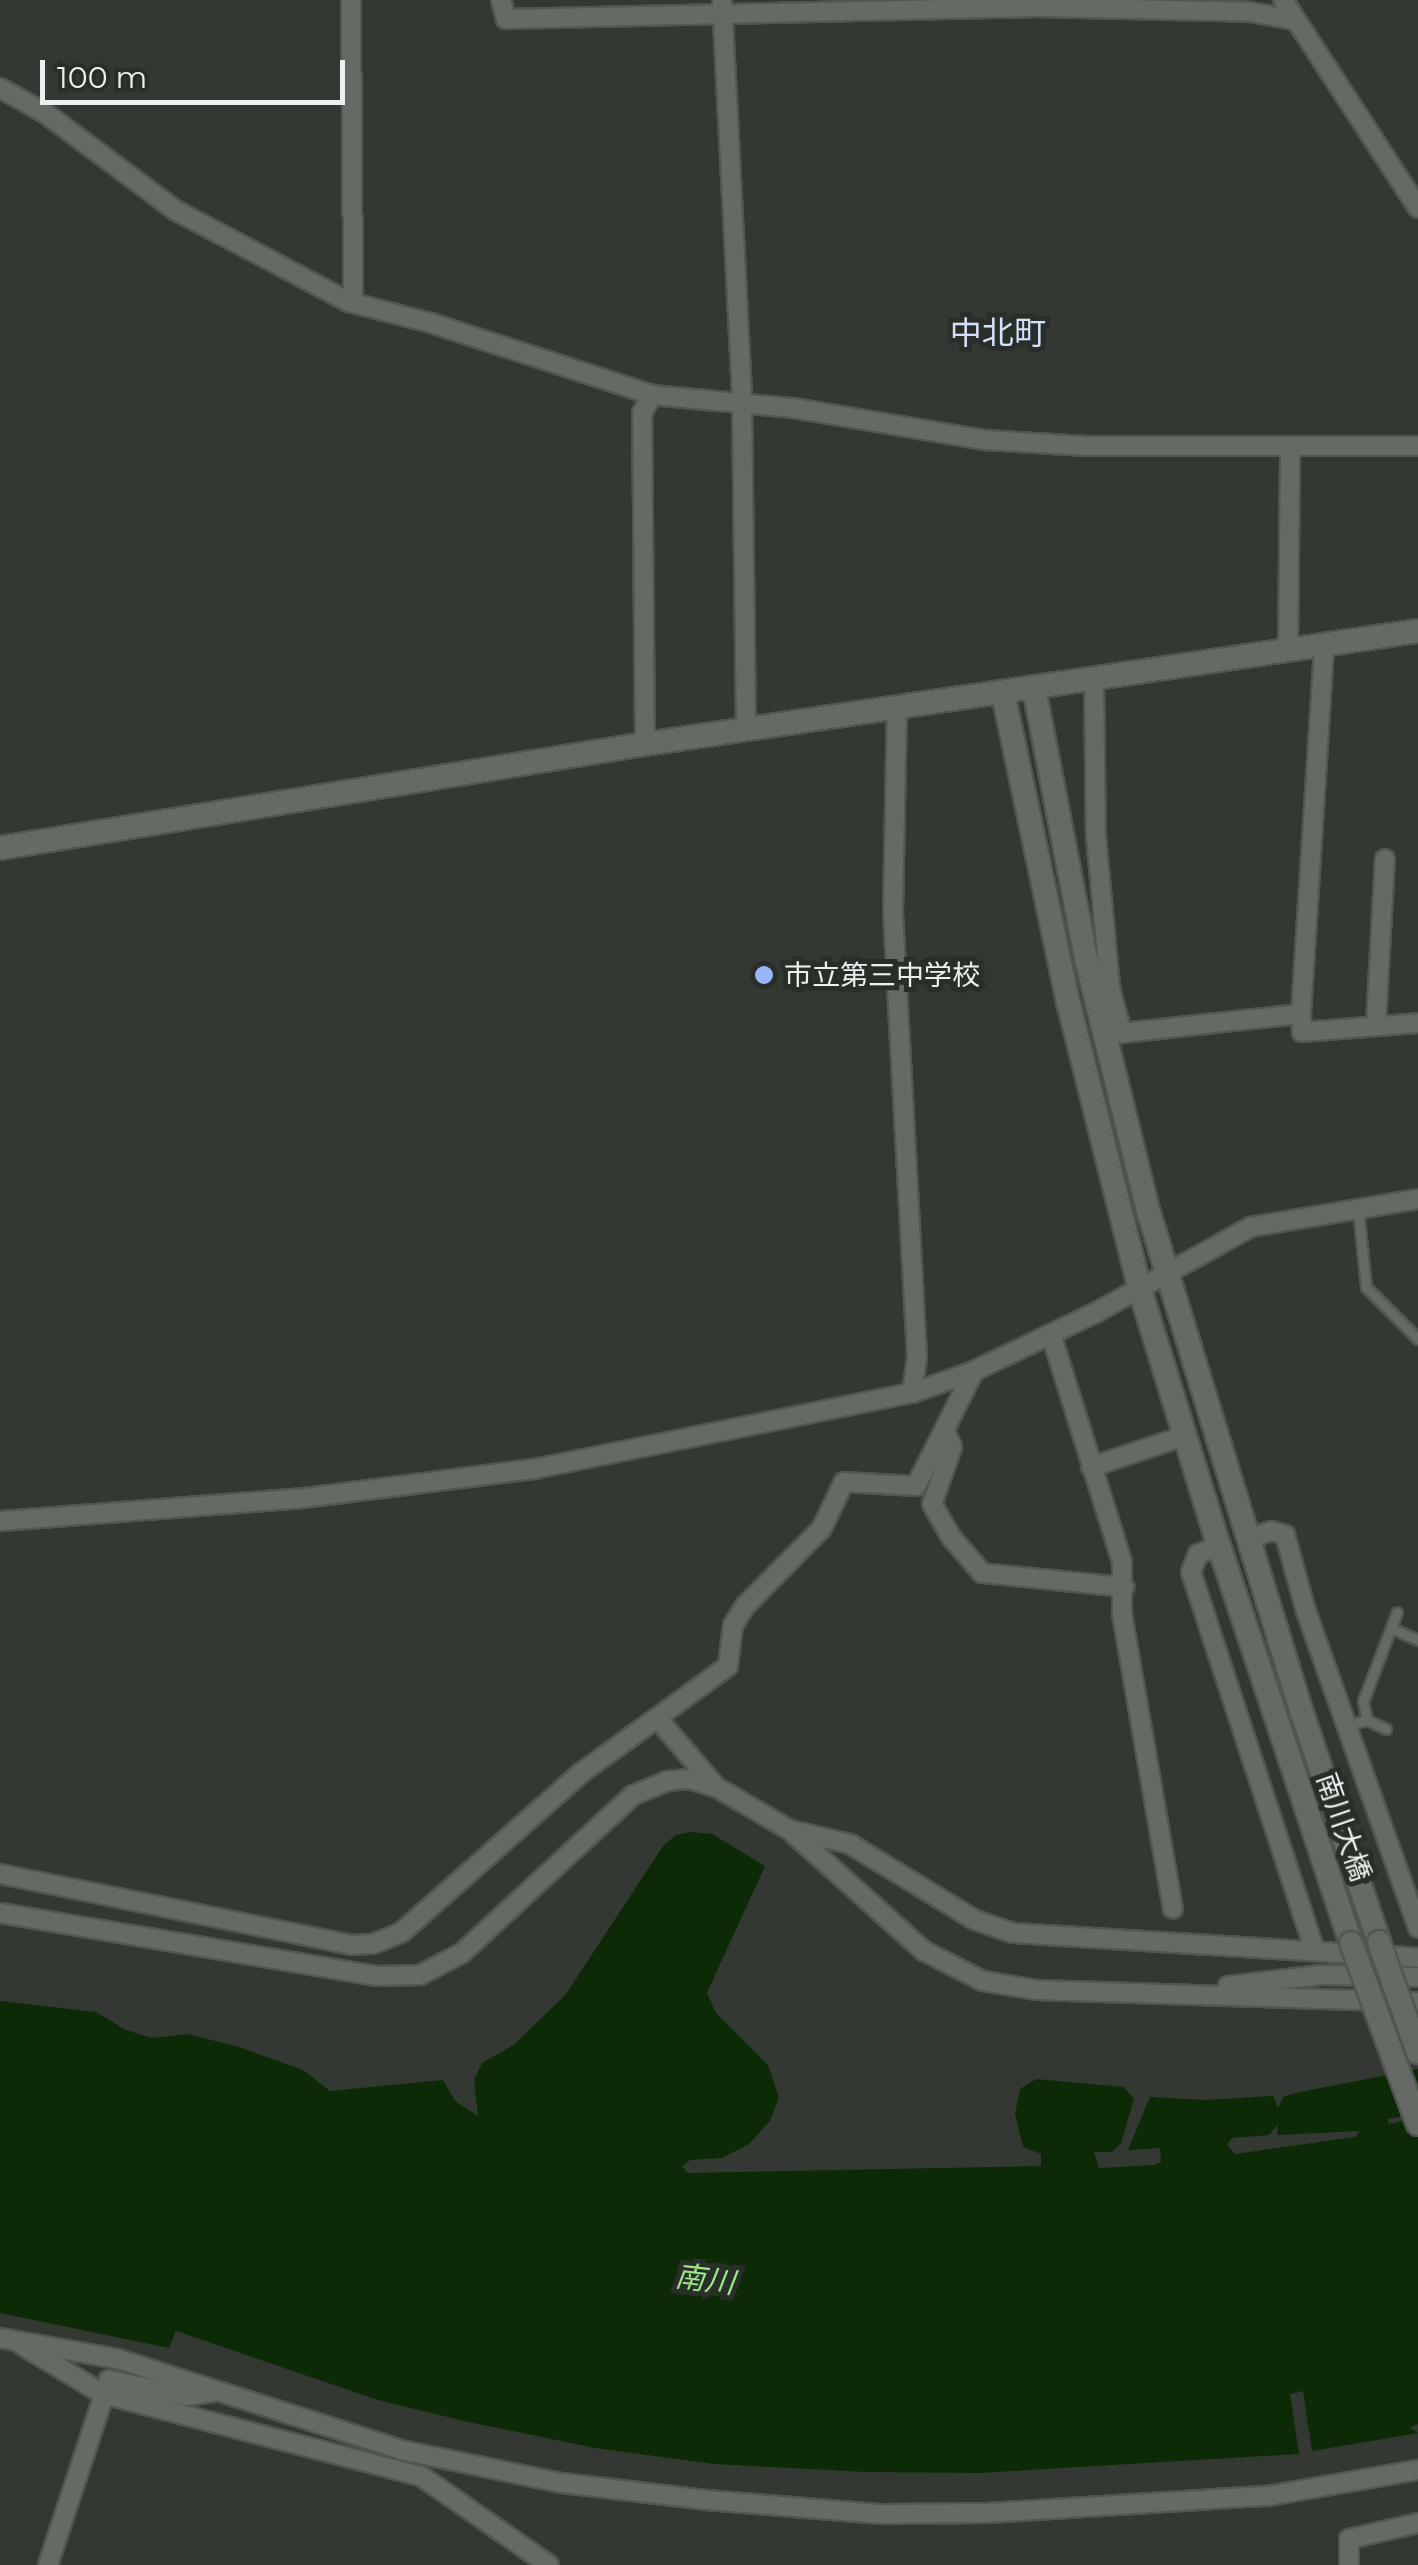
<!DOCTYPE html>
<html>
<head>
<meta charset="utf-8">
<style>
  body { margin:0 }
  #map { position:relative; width:1418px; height:2565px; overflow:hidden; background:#333932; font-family:Montserrat,"Noto Sans JP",sans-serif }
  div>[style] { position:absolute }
  .water>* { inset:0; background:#0d2a06 }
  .roads { filter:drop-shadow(2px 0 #525651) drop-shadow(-2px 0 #525651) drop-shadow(0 2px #525651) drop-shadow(0 -2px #525651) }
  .service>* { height:9px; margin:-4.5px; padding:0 4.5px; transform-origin:4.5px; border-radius:4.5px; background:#656b64 }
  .minor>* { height:18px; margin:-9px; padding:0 9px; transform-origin:9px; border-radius:9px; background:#656b64 }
  .tertiary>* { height:22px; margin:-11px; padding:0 11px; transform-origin:11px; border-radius:11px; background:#656b64 }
  .bridges { filter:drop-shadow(2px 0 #525651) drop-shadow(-2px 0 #525651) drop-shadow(0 2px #525651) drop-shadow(0 -2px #525651) }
  .tertiary-bridge>* { height:22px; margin:-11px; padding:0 11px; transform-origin:11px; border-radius:11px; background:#656b64 }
  .dots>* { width:28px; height:28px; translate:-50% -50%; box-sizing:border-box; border:5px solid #292e28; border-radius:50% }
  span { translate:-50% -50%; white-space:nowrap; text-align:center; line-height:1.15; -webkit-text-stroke:10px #292e28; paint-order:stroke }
  .poi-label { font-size:28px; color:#edf1ed }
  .left { translate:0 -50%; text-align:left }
  .street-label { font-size:28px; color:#edf1ed }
  .water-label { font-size:30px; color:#9be889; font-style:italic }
  .quarter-label { font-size:32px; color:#d4e1fc }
  .scale { position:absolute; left:40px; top:60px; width:305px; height:45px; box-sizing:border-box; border:5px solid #edf1ed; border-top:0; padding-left:12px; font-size:30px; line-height:35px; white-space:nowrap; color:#edf1ed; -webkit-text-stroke:8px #292e28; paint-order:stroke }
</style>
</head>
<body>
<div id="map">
  <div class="water">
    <i style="clip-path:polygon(evenodd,691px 1832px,712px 1834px,765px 1866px,707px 1993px,716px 2013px,768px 2065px,779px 2097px,770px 2121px,749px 2144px,722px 2158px,690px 2160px,682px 2166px,688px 2173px,1041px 2166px,1041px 2154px,1023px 2147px,1015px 2114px,1020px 2089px,1036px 2079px,1124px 2087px,1134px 2099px,1121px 2143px,1112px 2152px,1094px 2152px,1099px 2168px,1154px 2165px,1161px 2162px,1160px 2148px,1128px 2150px,1150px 2097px,1206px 2100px,1273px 2096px,1278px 2108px,1283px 2097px,1295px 2093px,1418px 2069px,1418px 2114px,1387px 2119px,1389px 2124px,1403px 2121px,1407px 2128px,1418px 2127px,1418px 2424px,1410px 2428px,1418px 2433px,1312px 2451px,1303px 2391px,1290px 2394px,1299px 2454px,980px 2473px,866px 2472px,714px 2464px,595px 2448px,464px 2421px,378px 2400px,176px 2331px,169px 2348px,0 2313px,0 2001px,96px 2012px,126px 2030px,152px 2038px,188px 2034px,239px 2047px,303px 2070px,330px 2091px,443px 2080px,455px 2101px,478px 2116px,474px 2080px,482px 2063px,515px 2044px,566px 1994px,663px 1846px,676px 1835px,691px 1832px,1278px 2124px,1277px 2135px,1360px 2131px,1355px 2137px,1235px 2154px,1227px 2145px,1232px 2138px,1269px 2135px,1278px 2124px)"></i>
  </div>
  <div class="roads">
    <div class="service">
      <i style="left:1358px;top:1209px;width:78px;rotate:84.1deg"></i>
      <i style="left:1366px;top:1287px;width:74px;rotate:45deg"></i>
      <i style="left:1391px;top:1628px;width:30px;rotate:24deg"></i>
      <i style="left:1367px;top:1720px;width:19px;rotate:-102deg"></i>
      <i style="left:1363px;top:1701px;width:95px;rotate:-69.1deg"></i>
      <i style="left:1347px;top:1725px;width:21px;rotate:-14deg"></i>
      <i style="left:1367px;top:1720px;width:21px;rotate:25deg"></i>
    </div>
    <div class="minor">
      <i style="left:351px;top:0;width:303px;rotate:89.6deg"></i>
      <i style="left:501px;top:0;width:20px;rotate:75deg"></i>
      <i style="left:506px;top:19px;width:531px;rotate:-1.29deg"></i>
      <i style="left:1037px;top:7px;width:213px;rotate:1.3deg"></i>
      <i style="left:1250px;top:12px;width:46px;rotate:10.1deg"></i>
      <i style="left:722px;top:0;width:401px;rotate:87.1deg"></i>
      <i style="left:742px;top:401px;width:329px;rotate:89.3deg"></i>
      <i style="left:1283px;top:0;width:248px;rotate:57deg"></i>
      <i style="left:0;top:88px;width:51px;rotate:29.1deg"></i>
      <i style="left:45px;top:113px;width:162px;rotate:36.7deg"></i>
      <i style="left:175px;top:210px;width:197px;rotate:27.9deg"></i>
      <i style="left:349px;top:302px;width:85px;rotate:14.4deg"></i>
      <i style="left:431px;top:323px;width:232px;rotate:18deg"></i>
      <i style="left:652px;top:395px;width:142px;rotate:5.3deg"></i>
      <i style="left:793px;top:408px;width:195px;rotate:9.5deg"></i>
      <i style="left:985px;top:440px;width:101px;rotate:3.4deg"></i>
      <i style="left:1086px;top:446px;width:332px"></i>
      <i style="left:1288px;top:650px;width:202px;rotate:-89.4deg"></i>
      <i style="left:1094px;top:680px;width:156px;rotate:89.3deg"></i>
      <i style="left:1096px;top:836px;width:153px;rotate:84.7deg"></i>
      <i style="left:1110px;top:988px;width:47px;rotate:75.1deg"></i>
      <i style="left:1122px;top:1033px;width:180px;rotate:-6.1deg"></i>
      <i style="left:1301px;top:1014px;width:18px;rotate:87deg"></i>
      <i style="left:1302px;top:1032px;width:116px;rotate:-4.4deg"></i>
      <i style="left:645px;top:744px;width:331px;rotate:-90.5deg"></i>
      <i style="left:642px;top:413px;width:21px;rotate:-61deg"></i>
      <i style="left:1301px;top:1014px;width:371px;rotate:-86.4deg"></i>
      <i style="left:1376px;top:1024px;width:165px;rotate:-86.9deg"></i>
      <i style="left:1051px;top:1334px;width:239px;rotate:72.7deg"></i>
      <i style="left:1122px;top:1562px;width:52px;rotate:90deg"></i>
      <i style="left:1122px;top:1614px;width:299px;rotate:80.2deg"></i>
      <i style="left:974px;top:1371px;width:129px;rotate:116.8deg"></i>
      <i style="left:916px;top:1486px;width:72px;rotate:-176.8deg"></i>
      <i style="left:844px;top:1482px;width:51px;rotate:115.6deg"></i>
      <i style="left:822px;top:1528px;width:110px;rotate:134.6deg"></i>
      <i style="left:745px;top:1606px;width:22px;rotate:122deg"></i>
      <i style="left:733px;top:1625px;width:41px;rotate:97deg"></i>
      <i style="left:728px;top:1666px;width:88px;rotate:143.8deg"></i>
      <i style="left:657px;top:1718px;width:91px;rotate:49.5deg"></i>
      <i style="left:716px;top:1787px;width:86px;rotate:30.2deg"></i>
      <i style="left:790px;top:1830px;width:62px;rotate:13.1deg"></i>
      <i style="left:850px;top:1844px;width:146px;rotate:31.3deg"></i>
      <i style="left:975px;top:1920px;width:40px;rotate:18.9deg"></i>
      <i style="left:1013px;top:1933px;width:406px;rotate:3.5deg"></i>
      <i style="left:912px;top:1393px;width:66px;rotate:-19.5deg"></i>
      <i style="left:974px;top:1371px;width:134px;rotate:-25.6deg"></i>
      <i style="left:1095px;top:1313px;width:178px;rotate:-28.9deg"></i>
      <i style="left:1251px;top:1227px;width:169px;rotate:-9.5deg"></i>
      <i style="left:945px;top:1432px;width:17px;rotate:65deg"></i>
      <i style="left:952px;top:1447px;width:60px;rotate:109.3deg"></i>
      <i style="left:932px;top:1504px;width:39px;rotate:60deg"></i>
      <i style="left:952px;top:1538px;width:46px;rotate:49.4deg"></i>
      <i style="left:982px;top:1573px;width:143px;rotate:5.6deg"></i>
      <i style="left:1091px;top:1467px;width:98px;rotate:-18.4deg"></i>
      <i style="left:0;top:1521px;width:297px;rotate:-4.3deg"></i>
      <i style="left:296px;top:1499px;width:240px;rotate:-7.2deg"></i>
      <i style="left:534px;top:1469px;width:386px;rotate:-11.4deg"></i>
      <i style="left:912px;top:1393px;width:37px;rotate:-82deg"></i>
      <i style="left:917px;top:1356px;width:445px;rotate:-93.1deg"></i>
      <i style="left:893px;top:912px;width:204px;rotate:-88.9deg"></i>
      <i style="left:1247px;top:1539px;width:26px;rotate:-18deg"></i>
      <i style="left:1272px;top:1531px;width:14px;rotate:17deg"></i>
      <i style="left:1285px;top:1535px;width:79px;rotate:74.6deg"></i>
      <i style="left:1306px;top:1611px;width:336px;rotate:70.5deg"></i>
      <i style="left:1219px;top:1546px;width:22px;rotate:159deg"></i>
      <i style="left:1198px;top:1554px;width:19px;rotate:111deg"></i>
      <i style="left:1191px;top:1572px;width:399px;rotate:71.9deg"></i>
      <i style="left:794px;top:1834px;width:175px;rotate:42deg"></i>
      <i style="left:924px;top:1951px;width:66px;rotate:27deg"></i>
      <i style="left:983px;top:1981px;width:55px;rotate:9.5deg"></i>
      <i style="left:1037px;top:1990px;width:381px;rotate:1.8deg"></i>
      <i style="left:0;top:1874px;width:358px;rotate:11.4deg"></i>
      <i style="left:351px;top:1945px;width:22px;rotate:-3deg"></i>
      <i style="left:373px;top:1944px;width:31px;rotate:-22deg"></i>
      <i style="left:402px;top:1932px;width:239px;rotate:-41.6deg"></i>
      <i style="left:581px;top:1773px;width:94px;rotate:-35.9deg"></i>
      <i style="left:0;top:1913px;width:381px;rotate:9.5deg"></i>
      <i style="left:376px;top:1976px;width:44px;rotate:-1.3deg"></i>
      <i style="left:420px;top:1975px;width:47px;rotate:-27.6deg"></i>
      <i style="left:462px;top:1953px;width:233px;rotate:-42.7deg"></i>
      <i style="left:633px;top:1795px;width:37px;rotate:-22deg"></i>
      <i style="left:667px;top:1781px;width:22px;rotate:-5deg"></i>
      <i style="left:689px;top:1779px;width:28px;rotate:17deg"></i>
      <i style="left:1228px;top:1986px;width:93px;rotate:-6.8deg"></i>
      <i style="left:1320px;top:1975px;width:98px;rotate:1.2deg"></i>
      <i style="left:0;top:2338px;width:120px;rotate:10.1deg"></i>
      <i style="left:118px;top:2359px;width:297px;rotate:17.8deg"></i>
      <i style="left:401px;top:2450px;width:164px;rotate:11.6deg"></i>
      <i style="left:562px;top:2483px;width:145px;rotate:6.7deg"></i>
      <i style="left:706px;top:2500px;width:176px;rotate:4.6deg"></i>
      <i style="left:881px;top:2514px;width:106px;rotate:-0.5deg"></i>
      <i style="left:987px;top:2513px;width:281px;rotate:-3.5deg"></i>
      <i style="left:1267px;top:2496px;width:153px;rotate:-9.8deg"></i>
      <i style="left:22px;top:2345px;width:95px;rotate:31.2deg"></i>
      <i style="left:103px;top:2394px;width:328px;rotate:14.5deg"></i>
      <i style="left:421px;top:2476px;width:156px;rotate:34.8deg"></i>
      <i style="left:48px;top:2565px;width:195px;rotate:-71.8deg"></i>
      <i style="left:109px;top:2380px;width:80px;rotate:11.6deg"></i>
      <i style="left:187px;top:2396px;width:30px;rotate:-9deg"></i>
      <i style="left:1349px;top:2565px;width:26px;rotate:-90deg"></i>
      <i style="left:1349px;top:2539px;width:71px;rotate:-13.1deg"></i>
    </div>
    <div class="tertiary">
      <i style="left:1034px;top:688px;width:279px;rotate:79.1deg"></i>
      <i style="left:1087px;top:962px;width:255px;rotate:76.2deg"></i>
      <i style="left:1148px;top:1210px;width:523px;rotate:72.99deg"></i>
      <i style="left:1301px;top:1710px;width:245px;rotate:71.4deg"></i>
      <i style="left:1003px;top:693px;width:319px;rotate:78.1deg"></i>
      <i style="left:1069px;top:1005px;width:294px;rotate:76deg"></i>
      <i style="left:1140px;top:1290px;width:268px;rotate:72.9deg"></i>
      <i style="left:1219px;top:1546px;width:418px;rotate:71.6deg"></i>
      <i style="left:0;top:848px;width:653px;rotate:-9.16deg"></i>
      <i style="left:645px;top:744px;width:781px;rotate:-8.32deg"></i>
    </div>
  </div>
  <div class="bridges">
    <div class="tertiary-bridge">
      <i style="left:1379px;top:1942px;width:117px;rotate:70.5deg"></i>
      <i style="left:1351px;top:1943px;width:193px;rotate:69.7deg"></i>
    </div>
  </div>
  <div class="dots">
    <i style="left:764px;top:975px;background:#98b6fd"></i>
  </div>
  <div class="poi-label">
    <span class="left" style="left:784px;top:975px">市立第三中学校</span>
  </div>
  <div class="street-label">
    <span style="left:1344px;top:1827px;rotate:71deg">南川大橋</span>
  </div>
  <div class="water-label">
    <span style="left:705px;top:2280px;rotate:7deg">南川</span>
  </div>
  <div class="quarter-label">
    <span style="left:998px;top:333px">中北町</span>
  </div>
  <div class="scale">100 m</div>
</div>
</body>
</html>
